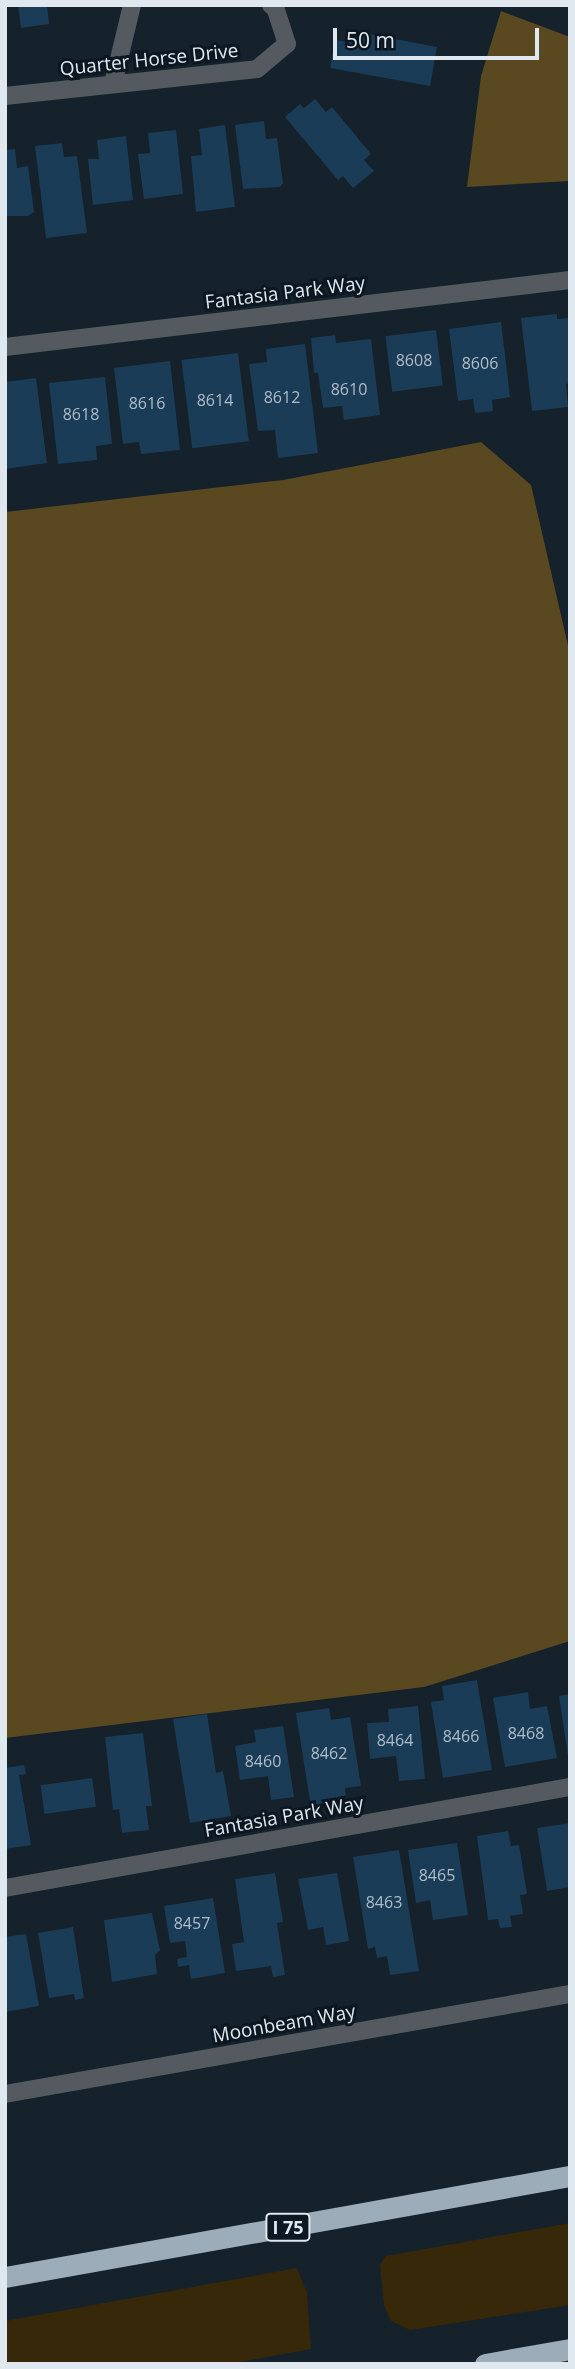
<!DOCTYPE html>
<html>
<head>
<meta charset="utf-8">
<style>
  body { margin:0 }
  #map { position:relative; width:575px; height:2369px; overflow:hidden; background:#15212b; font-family:"Open Sans",sans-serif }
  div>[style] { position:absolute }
  .green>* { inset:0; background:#362809 }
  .water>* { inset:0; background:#5a4821 }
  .building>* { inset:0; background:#1b3c57; transform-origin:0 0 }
  .minor>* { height:18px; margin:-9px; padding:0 9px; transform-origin:9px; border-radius:9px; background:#545a5f }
  .motorway>* { height:21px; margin:-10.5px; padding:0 10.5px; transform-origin:10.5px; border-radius:10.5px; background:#9dacb9 }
  span { translate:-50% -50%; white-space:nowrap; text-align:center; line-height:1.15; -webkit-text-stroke:6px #0c1721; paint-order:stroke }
  .number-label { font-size:16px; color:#afbdc9 }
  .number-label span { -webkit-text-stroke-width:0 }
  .shield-label span { padding:2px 5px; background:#0c1721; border:2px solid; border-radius:5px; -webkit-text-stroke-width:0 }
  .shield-label { font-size:18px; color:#e0e8ef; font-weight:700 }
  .street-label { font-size:19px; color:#e0e8ef }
  .frame { position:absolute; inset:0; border:7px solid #e0e8ef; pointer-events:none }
  .scale { position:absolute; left:333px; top:28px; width:206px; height:32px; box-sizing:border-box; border:4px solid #e0e8ef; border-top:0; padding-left:9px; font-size:21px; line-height:24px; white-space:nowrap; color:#e0e8ef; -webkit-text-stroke:5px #0c1721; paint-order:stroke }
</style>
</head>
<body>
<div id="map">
  <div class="green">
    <i style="clip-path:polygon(570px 2223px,570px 2305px,410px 2330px,391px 2321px,384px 2306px,382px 2286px,380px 2264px,386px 2256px)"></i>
    <i style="clip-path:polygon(297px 2268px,307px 2293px,311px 2349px,229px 2364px,5px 2364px,5px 2321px)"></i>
  </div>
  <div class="water">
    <i style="clip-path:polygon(501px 11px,570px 37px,570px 181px,467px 187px,481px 76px)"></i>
    <i style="clip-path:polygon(481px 442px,531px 485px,570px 654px,570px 1641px,424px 1687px,5px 1738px,5px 512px,283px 480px)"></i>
  </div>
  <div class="building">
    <i style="clip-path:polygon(18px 5px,47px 5px,49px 24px,21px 28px)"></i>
    <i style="clip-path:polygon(363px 33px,437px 47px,430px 86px,330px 68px,335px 40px,361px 44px)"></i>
    <i style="clip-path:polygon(315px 99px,326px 112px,332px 107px,371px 154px,364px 160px,374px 171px,353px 188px,343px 176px,338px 180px,285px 117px,300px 104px,304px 108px)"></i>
    <i style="clip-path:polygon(264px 121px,266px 139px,277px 138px,283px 183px,280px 187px,243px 189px,235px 125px)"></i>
    <i style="clip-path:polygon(225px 125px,235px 207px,196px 212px,191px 156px,202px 155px,199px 129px)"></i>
    <i style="clip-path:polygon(176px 130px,183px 194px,144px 199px,138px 154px,150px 153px,148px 133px)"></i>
    <i style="clip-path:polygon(126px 136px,133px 200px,93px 205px,88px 159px,99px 159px,97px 140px)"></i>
    <i style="clip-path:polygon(62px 143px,64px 157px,77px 156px,87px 233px,46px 238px,35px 146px)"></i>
    <i style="clip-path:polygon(15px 149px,17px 168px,28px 166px,34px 212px,28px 216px,5px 216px,5px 150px)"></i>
    <i style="clip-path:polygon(557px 314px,557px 319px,570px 318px,570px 383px,566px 384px,568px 407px,532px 411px,521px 318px)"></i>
    <i style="clip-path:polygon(501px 322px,510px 397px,492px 400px,493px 411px,475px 413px,473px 399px,458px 401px,449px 329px)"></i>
    <i style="left:436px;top:330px;width:56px;height:51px;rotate:83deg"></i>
    <i style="clip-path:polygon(335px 335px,336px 343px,371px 339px,380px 415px,344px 420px,342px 406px,323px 408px,318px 373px,314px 373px,311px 338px)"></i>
    <i style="clip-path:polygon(305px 344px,318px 453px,278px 458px,275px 430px,258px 431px,249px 364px,267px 362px,266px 349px)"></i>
    <i style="left:238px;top:353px;width:89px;height:57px;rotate:83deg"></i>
    <i style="clip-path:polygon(170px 361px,180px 450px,141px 454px,139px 442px,123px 444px,114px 368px)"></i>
    <i style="clip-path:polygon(105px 377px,112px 444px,96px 446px,97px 460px,58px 464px,49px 383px)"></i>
    <i style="clip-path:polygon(36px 378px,47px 463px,5px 469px,5px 382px)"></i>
    <i style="clip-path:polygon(477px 1680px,492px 1770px,443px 1778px,431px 1702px,444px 1700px,442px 1686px)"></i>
    <i style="clip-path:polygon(528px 1692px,530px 1709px,547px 1706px,557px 1758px,505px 1767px,493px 1698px)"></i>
    <i style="clip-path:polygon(570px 1694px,570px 1756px,568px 1756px,559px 1696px)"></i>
    <i style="clip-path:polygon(418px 1706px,425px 1779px,399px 1781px,396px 1756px,370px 1759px,367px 1723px,389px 1722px,388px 1709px)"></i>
    <i style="clip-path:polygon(329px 1708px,331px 1720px,350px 1717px,361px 1786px,345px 1788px,346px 1796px,328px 1799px,329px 1804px,311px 1807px,296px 1713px)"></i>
    <i style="clip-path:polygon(207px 1714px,216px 1773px,223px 1771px,231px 1816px,190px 1823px,173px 1719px)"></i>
    <i style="clip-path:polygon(283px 1726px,294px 1797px,271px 1800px,268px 1776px,240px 1780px,235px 1746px,256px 1742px,254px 1730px)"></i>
    <i style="clip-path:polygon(143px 1733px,152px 1806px,146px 1806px,149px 1830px,122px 1833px,119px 1809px,113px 1810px,105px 1737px)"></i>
    <i style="clip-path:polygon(24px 1765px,26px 1774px,19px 1775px,31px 1845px,5px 1849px,5px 1768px)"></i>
    <i style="left:92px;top:1778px;width:29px;height:52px;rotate:82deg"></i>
    <i style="clip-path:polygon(570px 1823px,570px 1887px,547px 1891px,537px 1828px)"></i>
    <i style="clip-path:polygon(508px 1831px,511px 1846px,519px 1845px,527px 1894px,520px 1895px,523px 1914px,510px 1916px,512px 1927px,500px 1928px,498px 1919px,488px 1920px,477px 1836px)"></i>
    <i style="clip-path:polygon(457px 1843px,468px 1915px,433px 1920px,430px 1900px,416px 1903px,408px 1850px)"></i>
    <i style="clip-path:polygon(399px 1850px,419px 1971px,390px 1975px,387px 1956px,377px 1958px,375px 1947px,368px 1949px,353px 1857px)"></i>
    <i style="clip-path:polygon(275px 1873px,283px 1922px,277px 1923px,285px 1975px,273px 1977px,271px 1966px,236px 1971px,232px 1944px,244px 1942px,235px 1879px)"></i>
    <i style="clip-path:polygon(337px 1873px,349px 1941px,326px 1945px,323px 1927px,308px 1930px,298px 1879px)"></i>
    <i style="clip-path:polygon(213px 1898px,225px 1973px,191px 1979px,189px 1965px,178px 1967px,177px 1959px,187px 1957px,185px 1941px,170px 1943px,164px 1906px)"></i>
    <i style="clip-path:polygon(152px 1913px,160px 1950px,155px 1955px,157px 1974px,112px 1982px,104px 1920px)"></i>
    <i style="clip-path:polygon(73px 1927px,84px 1998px,75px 2000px,74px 1994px,49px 1998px,38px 1933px)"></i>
    <i style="clip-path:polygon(26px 1934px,39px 2006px,5px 2012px,5px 1937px)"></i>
  </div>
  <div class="minor">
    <i style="left:113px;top:84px;width:81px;rotate:-76.5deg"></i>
    <i style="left:5px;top:96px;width:253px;rotate:-6.1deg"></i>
    <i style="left:257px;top:69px;width:39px;rotate:-40deg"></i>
    <i style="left:287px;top:44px;width:38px;rotate:-108deg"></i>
    <i style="left:275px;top:8px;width:5px;rotate:-143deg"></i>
    <i style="left:5px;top:347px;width:569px;rotate:-6.76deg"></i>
    <i style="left:5px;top:1888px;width:574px;rotate:-10.14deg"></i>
    <i style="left:5px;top:2094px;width:574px;rotate:-10.04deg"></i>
  </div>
  <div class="motorway">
    <i style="left:5px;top:2277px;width:574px;rotate:-10.14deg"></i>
    <i style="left:485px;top:2364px;width:86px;rotate:-10deg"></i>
  </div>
  <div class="number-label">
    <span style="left:414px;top:360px">8608</span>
    <span style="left:480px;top:363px">8606</span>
    <span style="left:349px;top:389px">8610</span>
    <span style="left:282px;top:397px">8612</span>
    <span style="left:215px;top:400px">8614</span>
    <span style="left:147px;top:403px">8616</span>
    <span style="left:81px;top:414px">8618</span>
    <span style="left:526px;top:1733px">8468</span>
    <span style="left:461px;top:1736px">8466</span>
    <span style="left:395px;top:1740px">8464</span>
    <span style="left:329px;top:1753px">8462</span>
    <span style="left:263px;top:1761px">8460</span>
    <span style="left:437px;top:1875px">8465</span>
    <span style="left:384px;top:1902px">8463</span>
    <span style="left:192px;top:1923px">8457</span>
  </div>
  <div class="shield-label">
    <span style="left:288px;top:2227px">I 75</span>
  </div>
  <div class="street-label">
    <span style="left:149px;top:60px;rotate:-6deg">Quarter Horse Drive</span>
    <span style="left:285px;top:293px;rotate:-7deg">Fantasia Park Way</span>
    <span style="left:284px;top:1817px;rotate:-10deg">Fantasia Park Way</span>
    <span style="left:284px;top:2024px;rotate:-10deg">Moonbeam Way</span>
  </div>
  <div class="frame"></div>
  <div class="scale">50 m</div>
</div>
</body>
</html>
